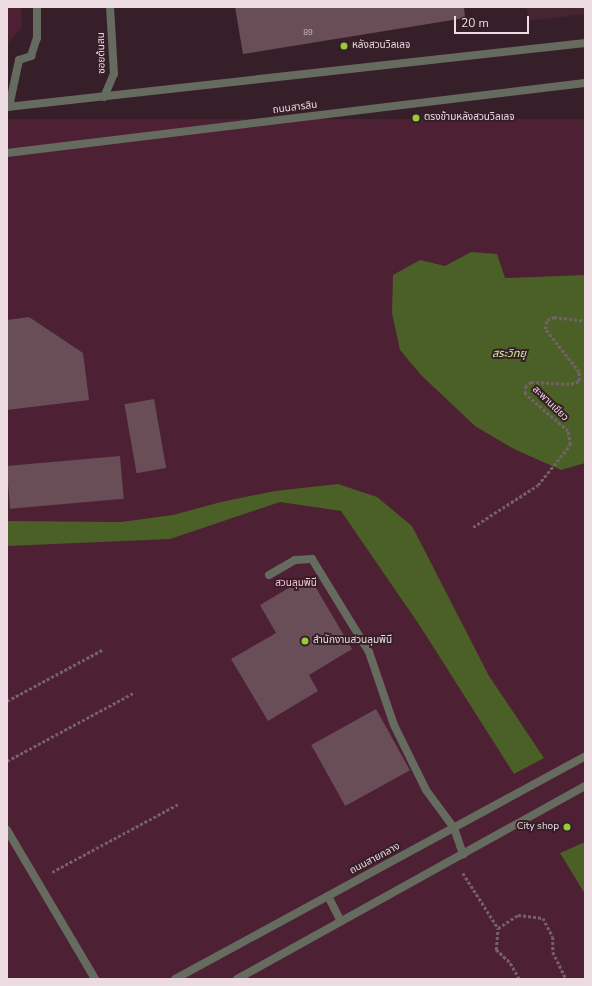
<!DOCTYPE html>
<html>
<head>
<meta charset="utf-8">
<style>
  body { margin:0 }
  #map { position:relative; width:592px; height:986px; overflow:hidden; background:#361f28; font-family:"Nunito Sans","Noto Sans Thai",sans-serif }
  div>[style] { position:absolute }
  .built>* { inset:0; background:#442531 }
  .green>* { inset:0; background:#4e2033; transform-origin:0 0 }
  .water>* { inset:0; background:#4a6026 }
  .building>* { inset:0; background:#694e57; transform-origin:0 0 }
  .path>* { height:2.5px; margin-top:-1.25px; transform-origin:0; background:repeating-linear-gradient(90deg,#756168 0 3px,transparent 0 5px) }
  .service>* { height:8px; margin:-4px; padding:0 4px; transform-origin:4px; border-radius:4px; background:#666b60 }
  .pedestrian>* { height:8px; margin:-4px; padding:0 4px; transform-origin:4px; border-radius:4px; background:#666b60 }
  .minor>* { height:8px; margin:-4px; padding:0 4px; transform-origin:4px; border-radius:4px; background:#666b60 }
  .tertiary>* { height:8px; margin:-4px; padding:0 4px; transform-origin:4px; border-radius:4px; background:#666b60 }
  .dots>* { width:11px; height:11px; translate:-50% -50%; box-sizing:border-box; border:2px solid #361f28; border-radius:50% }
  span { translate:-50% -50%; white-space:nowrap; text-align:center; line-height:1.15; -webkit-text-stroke:4px #361f28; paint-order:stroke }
  .number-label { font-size:8px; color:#cbb8be }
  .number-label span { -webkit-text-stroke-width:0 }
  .poi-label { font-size:10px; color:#ecdbe1 }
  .left { translate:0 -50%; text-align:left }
  .right { translate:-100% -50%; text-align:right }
  .street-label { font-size:10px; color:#ecdbe1 }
  .park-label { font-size:10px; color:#fdc2d6 }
  .water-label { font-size:11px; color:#ccf19a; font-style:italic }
  .frame { position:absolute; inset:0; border:8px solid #ecdbe1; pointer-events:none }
  .scale { position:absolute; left:454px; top:16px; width:75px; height:18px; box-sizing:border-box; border:2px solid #ecdbe1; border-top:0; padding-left:5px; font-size:12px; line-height:14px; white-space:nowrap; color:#ecdbe1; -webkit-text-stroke:3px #361f28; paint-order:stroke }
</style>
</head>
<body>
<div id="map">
  <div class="built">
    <i style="clip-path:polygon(526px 7px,585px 7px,585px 14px,529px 21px)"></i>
  </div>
  <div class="green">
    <i style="clip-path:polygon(7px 7px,21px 7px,22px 27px,7px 44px)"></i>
    <i style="left:585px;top:119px;width:860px;height:582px;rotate:90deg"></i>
  </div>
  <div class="water">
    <i style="clip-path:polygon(471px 252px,497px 254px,505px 278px,585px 275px,585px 463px,561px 470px,514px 449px,475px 426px,421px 375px,400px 350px,392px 313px,393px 275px,420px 260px,445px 266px)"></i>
    <i style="clip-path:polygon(338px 484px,377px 497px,412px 526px,489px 676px,544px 758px,514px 774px,420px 626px,341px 511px,280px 502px,170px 539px,7px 546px,7px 521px,121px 522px,173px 515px,221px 502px,275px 491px)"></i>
    <i style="clip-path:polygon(585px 842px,585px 894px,560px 853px)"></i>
  </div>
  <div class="building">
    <i style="clip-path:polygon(235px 7px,464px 7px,465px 18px,243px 54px)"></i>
    <i style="clip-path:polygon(29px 317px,83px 353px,89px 400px,7px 410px,7px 320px)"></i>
    <i style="left:154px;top:399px;width:70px;height:30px;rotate:80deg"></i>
    <i style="left:120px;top:456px;width:43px;height:114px;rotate:85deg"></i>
    <i style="clip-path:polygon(309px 576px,352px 649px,309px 675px,318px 691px,268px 721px,231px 659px,276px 633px,260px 605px)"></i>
    <i style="left:376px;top:709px;width:70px;height:74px;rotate:61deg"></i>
  </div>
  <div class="path">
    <i style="left:473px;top:527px;width:77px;rotate:-32.9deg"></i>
    <i style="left:538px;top:485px;width:51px;rotate:-51.3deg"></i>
    <i style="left:570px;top:445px;width:14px;rotate:-98deg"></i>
    <i style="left:568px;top:431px;width:57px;rotate:-139.3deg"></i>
    <i style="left:525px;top:394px;width:7px;rotate:-90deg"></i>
    <i style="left:525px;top:387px;width:8px;rotate:-40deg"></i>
    <i style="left:531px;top:382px;width:40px;rotate:2.9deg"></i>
    <i style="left:571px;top:384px;width:9px;rotate:-21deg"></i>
    <i style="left:579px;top:381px;width:9px;rotate:-90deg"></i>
    <i style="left:579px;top:372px;width:55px;rotate:-128.3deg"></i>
    <i style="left:545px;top:329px;width:9px;rotate:-77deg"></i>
    <i style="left:547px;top:320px;width:8px;rotate:-23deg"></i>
    <i style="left:554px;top:317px;width:31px;rotate:7deg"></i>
    <i style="left:7px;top:701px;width:108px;rotate:-28.2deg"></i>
    <i style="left:7px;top:761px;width:145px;rotate:-28.3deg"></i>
    <i style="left:52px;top:872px;width:145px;rotate:-28.3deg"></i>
    <i style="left:463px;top:873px;width:65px;rotate:57.5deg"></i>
    <i style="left:519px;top:979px;width:20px;rotate:-120deg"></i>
    <i style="left:509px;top:962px;width:18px;rotate:-137deg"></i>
    <i style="left:496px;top:950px;width:22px;rotate:-85deg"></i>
    <i style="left:498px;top:928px;width:24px;rotate:-33deg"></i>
    <i style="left:518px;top:915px;width:25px;rotate:7deg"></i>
    <i style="left:543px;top:918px;width:21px;rotate:62deg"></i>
    <i style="left:553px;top:937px;width:15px;rotate:90deg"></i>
    <i style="left:553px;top:952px;width:30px;rotate:64deg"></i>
  </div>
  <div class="service">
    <i style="left:9px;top:107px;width:48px;rotate:-78deg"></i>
    <i style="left:19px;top:60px;width:13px;rotate:-18deg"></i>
    <i style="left:31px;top:56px;width:19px;rotate:-72deg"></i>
    <i style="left:37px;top:38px;width:31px;rotate:-90deg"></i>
    <i style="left:269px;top:575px;width:30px;rotate:-30deg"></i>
    <i style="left:295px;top:560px;width:17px;rotate:-3deg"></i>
    <i style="left:312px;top:559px;width:109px;rotate:58.5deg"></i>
    <i style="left:369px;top:652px;width:77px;rotate:71.1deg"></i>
    <i style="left:394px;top:725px;width:72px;rotate:63.8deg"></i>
    <i style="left:426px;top:790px;width:47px;rotate:53.6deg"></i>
    <i style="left:454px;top:828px;width:28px;rotate:71deg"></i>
    <i style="left:7px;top:830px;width:173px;rotate:59.4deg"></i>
  </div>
  <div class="pedestrian">
    <i style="left:328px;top:896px;width:28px;rotate:63deg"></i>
    <i style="left:175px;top:979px;width:467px;rotate:-28.5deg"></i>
    <i style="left:237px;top:979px;width:398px;rotate:-29deg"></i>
  </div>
  <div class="minor">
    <i style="left:104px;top:97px;width:25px;rotate:-67deg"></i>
    <i style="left:114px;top:74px;width:67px;rotate:-93.4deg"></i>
  </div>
  <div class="tertiary">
    <i style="left:7px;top:107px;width:582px;rotate:-6.32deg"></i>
    <i style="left:7px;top:153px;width:582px;rotate:-6.91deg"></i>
  </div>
  <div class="dots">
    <i style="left:344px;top:46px;background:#98cb37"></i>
    <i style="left:416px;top:118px;background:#98cb37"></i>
    <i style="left:305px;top:641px;background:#98cb37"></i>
    <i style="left:567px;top:827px;background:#98cb37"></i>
  </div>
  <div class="number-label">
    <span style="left:308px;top:33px">89</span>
  </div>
  <div class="poi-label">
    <span class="left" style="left:352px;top:46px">หลังสวนวิลเลจ</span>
    <span class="left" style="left:424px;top:118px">ตรงข้ามหลังสวนวิลเลจ</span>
    <span class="left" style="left:313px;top:641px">สำนักงานสวนลุมพินี</span>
    <span class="right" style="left:559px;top:827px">City shop</span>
  </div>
  <div class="street-label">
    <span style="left:102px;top:53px;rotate:-91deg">ซอยต้นสน</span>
    <span style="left:295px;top:108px;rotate:-7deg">ถนนสารสิน</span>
    <span style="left:550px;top:404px;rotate:44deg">สะพานเขียว</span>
    <span style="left:375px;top:859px;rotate:-28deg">ถนนสายกลาง</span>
  </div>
  <div class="park-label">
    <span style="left:296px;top:584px">สวนลุมพินี</span>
  </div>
  <div class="water-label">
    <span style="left:509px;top:354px">สระวิทยุ</span>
  </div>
  <div class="frame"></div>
  <div class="scale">20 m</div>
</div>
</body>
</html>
